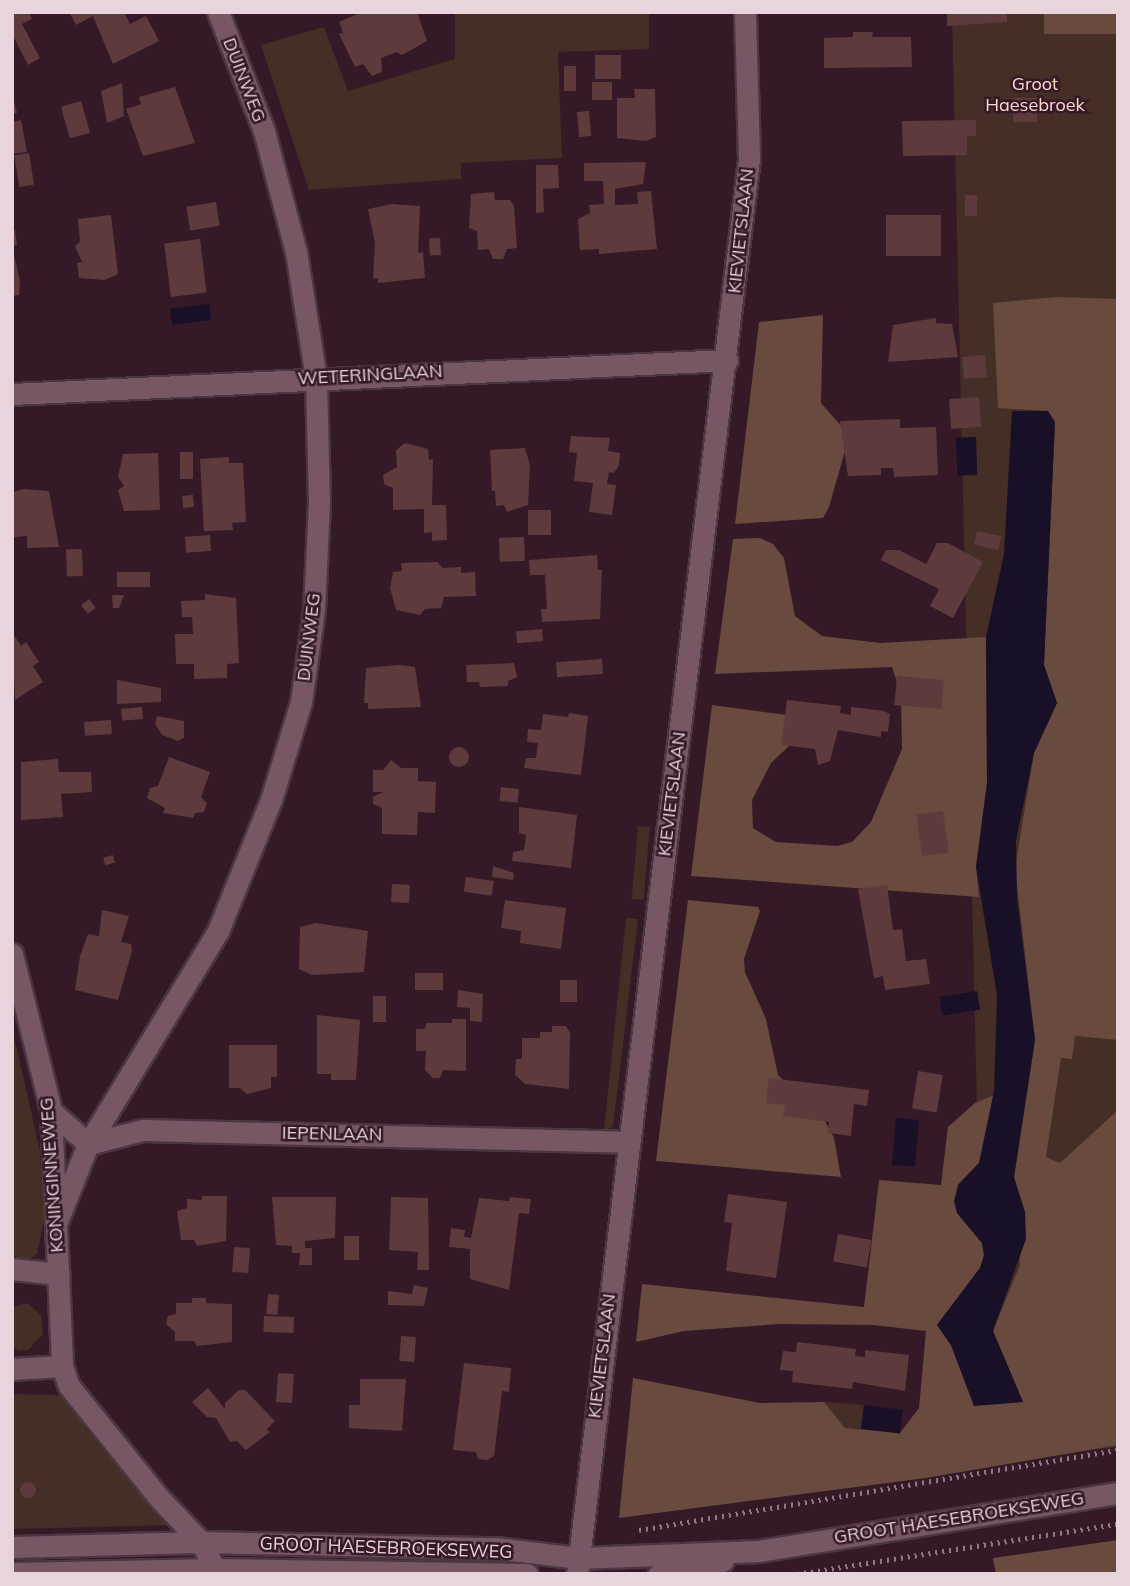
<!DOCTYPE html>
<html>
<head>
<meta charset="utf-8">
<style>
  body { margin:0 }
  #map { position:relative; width:1130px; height:1586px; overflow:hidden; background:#351926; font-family:Mulish,sans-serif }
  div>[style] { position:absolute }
  .green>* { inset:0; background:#442e26; transform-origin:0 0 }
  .forest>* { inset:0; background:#684a3e; transform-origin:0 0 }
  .water>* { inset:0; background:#191027; transform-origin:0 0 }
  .building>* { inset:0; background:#5d3b3c; transform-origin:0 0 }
  .round { border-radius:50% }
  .path>* { height:4.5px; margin-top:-2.25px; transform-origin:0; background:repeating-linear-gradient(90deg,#917984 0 2px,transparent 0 7px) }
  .roads { filter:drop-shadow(2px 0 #4c3640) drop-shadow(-2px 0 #4c3640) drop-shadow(0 2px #4c3640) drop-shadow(0 -2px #4c3640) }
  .minor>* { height:21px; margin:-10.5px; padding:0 10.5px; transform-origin:10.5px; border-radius:10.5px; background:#785765 }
  .tertiary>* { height:21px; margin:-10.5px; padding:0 10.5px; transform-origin:10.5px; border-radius:10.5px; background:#785765 }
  span { translate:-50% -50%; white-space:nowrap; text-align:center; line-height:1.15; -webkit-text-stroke:5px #351926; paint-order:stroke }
  .street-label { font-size:18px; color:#e8d4dc }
  .park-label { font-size:18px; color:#fdd8ca }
  .frame { position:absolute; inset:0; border:14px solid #e8d4dc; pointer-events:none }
</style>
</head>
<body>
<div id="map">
  <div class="green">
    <i style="clip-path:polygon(455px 12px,649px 14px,649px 49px,558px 52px,562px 158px,461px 163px,461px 179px,309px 190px,261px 45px,324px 27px,348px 91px,455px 59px)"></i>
    <i style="clip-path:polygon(952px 12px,1118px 12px,1118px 1447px,985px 1462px)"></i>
    <i style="left:638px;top:826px;width:12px;height:73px;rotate:5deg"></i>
    <i style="clip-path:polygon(626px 918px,638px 919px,613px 1127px,604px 1130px)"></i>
    <i style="clip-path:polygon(12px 1027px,40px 1151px,44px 1220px,37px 1254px,27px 1260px,12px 1255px)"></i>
    <i style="clip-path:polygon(27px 1303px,41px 1315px,43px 1334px,28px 1350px,19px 1351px,12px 1347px,12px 1307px)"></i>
    <i style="clip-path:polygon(12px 1394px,62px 1395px,90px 1434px,171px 1525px,12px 1529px)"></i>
    <i style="clip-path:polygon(824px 1402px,864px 1405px,861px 1429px,845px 1428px)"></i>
  </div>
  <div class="forest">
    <i style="left:1044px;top:12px;width:74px;height:22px"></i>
    <i style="clip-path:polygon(1056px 297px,1118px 299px,1118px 1040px,1075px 1036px,1072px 1059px,1061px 1058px,1046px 1157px,1060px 1163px,1118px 1110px,1118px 1445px,926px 1478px,619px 1518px,633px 1378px,760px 1403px,824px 1402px,845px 1428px,900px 1433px,919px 1408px,926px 1331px,873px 1325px,780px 1324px,684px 1331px,636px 1342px,642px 1284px,864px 1307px,879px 1180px,941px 1185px,948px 1127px,975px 1103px,994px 1095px,979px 1163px,958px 1185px,957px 1213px,982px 1243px,984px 1255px,980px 1268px,937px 1325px,951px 1345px,974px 1405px,1023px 1402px,993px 1331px,1020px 1265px,1014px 1177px,1035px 1040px,1015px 868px,1034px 753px,1057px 703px,1044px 665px,1055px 423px,1048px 411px,998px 408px,993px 303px)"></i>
    <i style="clip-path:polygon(823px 315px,821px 403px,844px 429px,847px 444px,829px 507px,823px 518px,735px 524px,759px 322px)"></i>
    <i style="clip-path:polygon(760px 538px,773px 544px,784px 558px,795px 616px,822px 636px,880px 643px,986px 637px,987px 783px,976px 867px,979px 897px,691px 876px,712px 705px,794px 716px,788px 747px,771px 763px,752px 800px,753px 828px,776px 842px,837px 846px,852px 842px,871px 822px,902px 749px,901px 695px,892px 667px,715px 674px,733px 539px)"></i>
    <i style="clip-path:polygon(688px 900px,758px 907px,760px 911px,744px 959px,745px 972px,766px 1019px,778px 1075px,825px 1121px,834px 1138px,841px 1177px,656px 1161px)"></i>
    <i style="clip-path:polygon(1118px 1540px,1118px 1574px,996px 1574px,993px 1558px)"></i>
  </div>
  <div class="water">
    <i style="left:209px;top:304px;width:16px;height:39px;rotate:83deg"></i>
    <i style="clip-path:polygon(1012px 411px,1048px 411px,1055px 422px,1044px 665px,1057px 703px,1034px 753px,1016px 841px,1017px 898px,1035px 1040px,1014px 1177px,1025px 1212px,1026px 1239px,993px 1331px,1023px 1402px,974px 1406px,951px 1345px,937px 1325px,980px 1268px,984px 1255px,982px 1243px,957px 1213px,954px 1201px,958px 1185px,979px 1163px,994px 1091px,997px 995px,976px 867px,987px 783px,986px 637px,1004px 554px)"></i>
    <i style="left:976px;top:437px;width:38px;height:20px;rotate:88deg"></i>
    <i style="left:977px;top:991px;width:19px;height:38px;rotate:81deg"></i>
    <i style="left:896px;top:1118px;width:23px;height:47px;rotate:5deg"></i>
    <i style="left:864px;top:1405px;width:39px;height:24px;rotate:7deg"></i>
  </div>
  <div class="building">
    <i style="clip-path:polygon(29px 12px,32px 19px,22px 24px,40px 58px,28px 65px,12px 34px,12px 13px)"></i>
    <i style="clip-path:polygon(69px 12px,124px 12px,130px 24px,146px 16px,159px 41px,113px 64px,93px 16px,76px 25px)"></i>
    <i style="clip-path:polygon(362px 12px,417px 12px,427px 41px,402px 55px,397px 52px,381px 58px,382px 72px,372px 76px,363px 64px,355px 67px,339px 34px,343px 33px,339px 22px)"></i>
    <i style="clip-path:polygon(947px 12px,1007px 12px,1007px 22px,947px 26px)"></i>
    <i style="clip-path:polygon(853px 32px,873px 32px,872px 37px,911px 37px,912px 67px,824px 68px,824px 38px,853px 37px)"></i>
    <i style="left:595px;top:55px;width:26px;height:24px"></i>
    <i style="left:564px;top:66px;width:12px;height:25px"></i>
    <i style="left:592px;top:82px;width:20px;height:18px"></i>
    <i style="clip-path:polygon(122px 83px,124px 116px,107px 123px,101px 91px)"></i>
    <i style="clip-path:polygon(175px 87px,195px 143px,143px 156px,126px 109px,141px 104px,139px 97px)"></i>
    <i style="clip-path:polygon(634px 89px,655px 89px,656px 137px,646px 141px,617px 138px,617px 98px,635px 98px)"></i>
    <i style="clip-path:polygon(12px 93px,17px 113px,12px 114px)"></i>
    <i style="left:1013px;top:98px;width:24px;height:24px"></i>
    <i style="left:81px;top:101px;width:33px;height:21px;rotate:74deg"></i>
    <i style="left:589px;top:111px;width:25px;height:12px;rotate:85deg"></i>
    <i style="clip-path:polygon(21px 120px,27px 152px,12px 154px,12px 122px)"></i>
    <i style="clip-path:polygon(976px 120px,976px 136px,967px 136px,967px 155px,903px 156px,902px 121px)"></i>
    <i style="left:29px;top:153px;width:32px;height:15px;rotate:81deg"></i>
    <i style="clip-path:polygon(646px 162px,643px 184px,615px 189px,615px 205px,638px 204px,637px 192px,651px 191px,657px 249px,599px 254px,599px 249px,580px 250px,578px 219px,590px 213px,589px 205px,604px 204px,603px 181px,584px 181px,584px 163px)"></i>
    <i style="clip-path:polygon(536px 165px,558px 165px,559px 188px,543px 189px,544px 212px,536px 213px)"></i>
    <i style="clip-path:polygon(494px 192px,495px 200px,510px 200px,514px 206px,517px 248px,507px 249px,503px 259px,493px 259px,489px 249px,478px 250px,477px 231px,469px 228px,471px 194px)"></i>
    <i style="left:965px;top:195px;width:12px;height:21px"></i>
    <i style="left:216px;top:202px;width:24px;height:30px;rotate:81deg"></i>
    <i style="clip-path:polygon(392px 204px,420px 206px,418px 253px,423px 252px,425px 278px,378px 283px,378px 278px,373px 279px,375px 243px,368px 209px)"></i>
    <i style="clip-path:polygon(111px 215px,118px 274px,105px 280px,79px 278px,77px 263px,82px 262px,75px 246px,80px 242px,78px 219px)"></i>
    <i style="left:886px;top:215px;width:55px;height:41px"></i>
    <i style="clip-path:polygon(12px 230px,15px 230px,17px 245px,12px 245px)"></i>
    <i style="left:440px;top:238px;width:17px;height:11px;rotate:87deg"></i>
    <i style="left:200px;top:239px;width:54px;height:36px;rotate:83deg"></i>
    <i style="clip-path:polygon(14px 255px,20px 281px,19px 295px,12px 296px)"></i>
    <i style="clip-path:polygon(936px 318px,936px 323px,952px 324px,958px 357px,888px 362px,893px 325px)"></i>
    <i style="left:985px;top:355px;width:22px;height:23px;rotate:85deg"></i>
    <i style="left:979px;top:397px;width:30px;height:30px;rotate:86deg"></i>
    <i style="clip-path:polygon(900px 419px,900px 428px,936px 427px,938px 475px,894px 477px,893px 468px,881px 468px,881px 475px,848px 476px,840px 421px)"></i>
    <i style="clip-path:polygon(571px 436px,610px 438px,608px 451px,620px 453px,619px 465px,614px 473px,609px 472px,607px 484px,616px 485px,612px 515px,589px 512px,593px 483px,574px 481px,577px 453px,569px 452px)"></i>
    <i style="clip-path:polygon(405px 443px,428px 449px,429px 460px,433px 459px,432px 505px,446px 505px,447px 540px,432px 541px,432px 532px,424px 533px,424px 509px,393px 510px,393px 488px,384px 484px,383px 475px,397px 467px,396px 450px)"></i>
    <i style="clip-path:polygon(525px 448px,530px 465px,528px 505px,507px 512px,504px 505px,496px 506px,495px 491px,492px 491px,490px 450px)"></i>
    <i style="left:180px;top:452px;width:13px;height:27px"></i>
    <i style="clip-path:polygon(158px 453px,160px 510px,124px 511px,118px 490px,124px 486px,118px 477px,123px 454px)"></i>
    <i style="clip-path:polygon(229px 457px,229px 463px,243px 463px,246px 522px,232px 523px,233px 530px,204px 531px,200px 459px)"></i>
    <i style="clip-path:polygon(23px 489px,49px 491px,59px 547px,27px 548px,27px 536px,14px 537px,13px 492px)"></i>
    <i style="left:193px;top:495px;width:12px;height:11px;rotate:85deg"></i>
    <i style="left:551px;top:510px;width:25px;height:23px;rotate:90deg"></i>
    <i style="left:977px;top:531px;width:25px;height:14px;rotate:12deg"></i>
    <i style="left:210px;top:535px;width:16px;height:25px;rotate:86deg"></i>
    <i style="left:524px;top:537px;width:24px;height:25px;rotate:88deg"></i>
    <i style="clip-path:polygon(937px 543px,948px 543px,983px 562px,953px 618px,930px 606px,939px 589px,881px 560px,886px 550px,899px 550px,926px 564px)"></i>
    <i style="left:82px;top:549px;width:27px;height:16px;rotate:88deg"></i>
    <i style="clip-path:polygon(597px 555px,598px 570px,602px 570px,600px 619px,542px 622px,541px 609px,547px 609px,545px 575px,530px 575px,529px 560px)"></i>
    <i style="clip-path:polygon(437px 562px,443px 568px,461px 567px,461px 573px,475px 572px,476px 596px,444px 597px,441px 608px,425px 609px,420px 615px,396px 610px,390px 588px,393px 572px,402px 571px,401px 563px)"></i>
    <i style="left:150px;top:572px;width:15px;height:33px;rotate:90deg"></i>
    <i style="clip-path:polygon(205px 594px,236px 598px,239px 663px,227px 664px,227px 678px,194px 679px,194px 664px,176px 664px,175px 634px,193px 634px,192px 617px,182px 617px,181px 601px,205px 600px)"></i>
    <i style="clip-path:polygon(112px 595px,124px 595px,119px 608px,113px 608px)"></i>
    <i style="left:89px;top:599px;width:11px;height:10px;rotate:52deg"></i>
    <i style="left:542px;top:629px;width:12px;height:26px;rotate:85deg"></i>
    <i style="clip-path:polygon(12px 632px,21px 646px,26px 642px,39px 662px,33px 666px,43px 682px,15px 700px)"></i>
    <i style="left:602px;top:659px;width:15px;height:46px;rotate:86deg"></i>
    <i style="clip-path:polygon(514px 663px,517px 677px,508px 681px,508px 686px,480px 687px,479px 682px,467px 682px,466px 665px)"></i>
    <i style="clip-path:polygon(399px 665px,415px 667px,421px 707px,368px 709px,368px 703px,364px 703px,366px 668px)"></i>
    <i style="left:897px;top:676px;width:47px;height:29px;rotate:5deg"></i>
    <i style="clip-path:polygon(117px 680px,161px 688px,161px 702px,117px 704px)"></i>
    <i style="clip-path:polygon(787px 700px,841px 706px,840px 713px,851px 715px,851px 707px,884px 711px,890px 714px,888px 732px,881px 731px,881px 737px,838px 730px,830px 761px,818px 765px,815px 749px,781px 745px)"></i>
    <i style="left:142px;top:707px;width:12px;height:21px;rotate:85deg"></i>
    <i style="clip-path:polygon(569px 713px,588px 716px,581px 775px,524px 768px,526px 758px,536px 758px,538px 743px,527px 742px,528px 729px,541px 730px,543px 714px,568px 717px)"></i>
    <i style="clip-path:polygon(157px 716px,184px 721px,184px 738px,178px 741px,162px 735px,155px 724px)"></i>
    <i style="left:111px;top:720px;width:14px;height:27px;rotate:86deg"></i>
    <i class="round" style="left:449px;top:747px;width:20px;height:20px"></i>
    <i style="clip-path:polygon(169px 757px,210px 772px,201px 797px,207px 803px,204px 812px,195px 813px,193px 818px,163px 813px,165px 808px,147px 798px,150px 788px,158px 786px)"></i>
    <i style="clip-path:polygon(58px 759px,59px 772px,91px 772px,92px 792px,61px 794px,63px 817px,21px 820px,21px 762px)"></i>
    <i style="clip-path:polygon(391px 760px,401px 768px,418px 768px,418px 781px,436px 782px,435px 813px,418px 812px,417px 835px,382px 834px,382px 808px,373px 804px,373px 797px,383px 792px,373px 792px,373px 770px,383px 770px)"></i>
    <i style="left:501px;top:787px;width:18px;height:14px;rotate:6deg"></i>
    <i style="clip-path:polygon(519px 807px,577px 815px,571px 868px,512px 861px,513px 852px,524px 850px,526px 835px,519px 833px)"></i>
    <i style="left:943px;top:811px;width:42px;height:27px;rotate:82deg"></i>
    <i style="left:113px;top:855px;width:8px;height:10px;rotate:76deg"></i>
    <i style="clip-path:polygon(493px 866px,514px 873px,513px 880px,492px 877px)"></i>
    <i style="left:466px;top:877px;width:28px;height:15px;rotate:8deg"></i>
    <i style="left:392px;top:884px;width:18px;height:18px;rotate:3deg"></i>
    <i style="clip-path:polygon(887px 885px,893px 930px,902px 929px,906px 961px,926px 959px,930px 984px,885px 990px,883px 976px,874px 978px,858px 889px)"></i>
    <i style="clip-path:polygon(505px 900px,566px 908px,561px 949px,520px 943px,521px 931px,501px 928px)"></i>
    <i style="clip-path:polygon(102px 910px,129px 916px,121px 942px,131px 944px,132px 951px,118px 1000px,75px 990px,80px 956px,88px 934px,99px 936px)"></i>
    <i style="clip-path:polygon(316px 923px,368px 931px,364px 972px,312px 975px,299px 969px,300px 927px)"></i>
    <i style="left:415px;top:973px;width:28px;height:17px"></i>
    <i style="left:560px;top:980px;width:17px;height:22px"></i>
    <i style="clip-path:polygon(458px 990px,483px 994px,482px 1022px,470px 1021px,470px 1008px,457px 1007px)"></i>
    <i style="left:373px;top:996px;width:13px;height:26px"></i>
    <i style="clip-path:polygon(317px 1015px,360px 1020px,356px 1080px,331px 1080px,331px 1074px,317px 1074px)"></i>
    <i style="clip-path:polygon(452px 1019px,466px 1019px,466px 1071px,443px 1070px,440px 1078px,433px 1078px,425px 1070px,426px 1051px,416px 1051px,416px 1029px,425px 1029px,426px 1023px,452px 1023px)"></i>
    <i style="clip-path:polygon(552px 1026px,566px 1026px,570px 1033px,569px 1089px,525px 1084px,515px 1075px,516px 1059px,522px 1059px,522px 1038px,540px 1038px,540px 1032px,552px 1032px)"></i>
    <i style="clip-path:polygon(229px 1045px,277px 1045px,277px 1077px,271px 1077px,271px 1088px,247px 1094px,240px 1088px,229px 1088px)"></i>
    <i style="left:918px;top:1071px;width:25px;height:38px;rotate:9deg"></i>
    <i style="clip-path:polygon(769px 1078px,869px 1090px,867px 1106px,854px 1104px,851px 1136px,828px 1133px,829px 1122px,783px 1116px,785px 1105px,766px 1103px)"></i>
    <i style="clip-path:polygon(728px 1194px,787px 1202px,776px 1278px,726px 1271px,732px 1223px,724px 1222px)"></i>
    <i style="clip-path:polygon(202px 1196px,227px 1196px,226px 1241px,197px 1246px,194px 1240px,181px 1240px,177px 1211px,187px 1208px,187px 1199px,202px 1200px)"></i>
    <i style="clip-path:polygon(272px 1197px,336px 1197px,335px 1238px,305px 1241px,305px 1248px,312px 1248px,312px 1265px,299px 1265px,300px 1253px,292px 1253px,292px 1246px,276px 1245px)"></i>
    <i style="clip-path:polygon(391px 1197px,428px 1198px,429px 1270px,417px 1270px,418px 1252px,389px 1250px)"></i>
    <i style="clip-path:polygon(510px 1197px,531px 1199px,529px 1214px,519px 1213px,509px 1290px,470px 1279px,470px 1249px,449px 1247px,451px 1228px,465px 1230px,464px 1237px,471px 1238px,479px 1198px,509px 1201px)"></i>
    <i style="left:838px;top:1234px;width:34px;height:28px;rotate:10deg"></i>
    <i style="left:344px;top:1236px;width:15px;height:24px"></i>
    <i style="left:234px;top:1247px;width:16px;height:25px;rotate:4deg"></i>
    <i style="clip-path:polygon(414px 1285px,428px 1288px,424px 1306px,388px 1305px,388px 1291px,412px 1294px)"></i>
    <i style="left:268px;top:1294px;width:11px;height:20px;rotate:5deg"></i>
    <i style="clip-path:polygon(192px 1298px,206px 1298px,206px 1303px,232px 1304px,232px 1342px,197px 1346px,194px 1341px,175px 1341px,175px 1332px,166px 1324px,168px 1316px,176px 1314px,176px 1303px,192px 1303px)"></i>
    <i style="left:264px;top:1316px;width:30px;height:16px;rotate:2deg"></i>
    <i style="left:401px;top:1336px;width:15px;height:25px;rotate:4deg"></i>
    <i style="clip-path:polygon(797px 1342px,856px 1349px,855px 1356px,865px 1357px,865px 1350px,909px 1355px,905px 1391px,853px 1382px,852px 1389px,792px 1382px,793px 1371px,780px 1370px,783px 1351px,796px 1352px)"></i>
    <i style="clip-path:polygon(464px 1363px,511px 1368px,509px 1392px,502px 1391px,494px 1456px,487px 1460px,478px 1459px,476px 1452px,453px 1450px)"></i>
    <i style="left:278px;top:1373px;width:16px;height:29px;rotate:4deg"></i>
    <i style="clip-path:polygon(360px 1379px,406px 1379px,402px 1431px,349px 1428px,349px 1405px,360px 1405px)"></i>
    <i style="clip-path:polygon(208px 1388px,225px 1409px,225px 1403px,239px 1390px,245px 1390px,275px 1421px,267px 1429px,270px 1432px,246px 1450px,237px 1441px,230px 1442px,216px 1418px,207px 1417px,192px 1402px)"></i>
    <i class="round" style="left:20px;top:1482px;width:16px;height:16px"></i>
  </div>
  <div class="path">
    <i style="left:639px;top:1530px;width:486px;rotate:-9.5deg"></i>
    <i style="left:797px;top:1574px;width:325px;rotate:-8.9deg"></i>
  </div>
  <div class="roads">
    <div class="minor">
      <i style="left:12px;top:394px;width:716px;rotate:-2.72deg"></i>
      <i style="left:12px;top:954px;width:162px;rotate:76deg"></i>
      <i style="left:51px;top:1111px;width:255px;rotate:87.5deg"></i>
      <i style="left:62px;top:1366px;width:21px;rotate:71deg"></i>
      <i style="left:69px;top:1386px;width:145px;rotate:51.2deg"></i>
      <i style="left:160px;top:1499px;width:59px;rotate:46.4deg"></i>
      <i style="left:201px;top:1542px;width:30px;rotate:63deg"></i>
      <i style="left:51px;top:1111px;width:50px;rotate:41.7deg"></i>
      <i style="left:88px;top:1144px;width:57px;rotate:-14.3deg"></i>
      <i style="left:143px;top:1130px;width:485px;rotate:1.4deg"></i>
      <i style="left:58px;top:1219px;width:81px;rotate:-68.2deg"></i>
      <i style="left:88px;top:1144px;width:250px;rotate:-58.6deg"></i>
      <i style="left:218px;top:931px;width:141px;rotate:-68deg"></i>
      <i style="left:271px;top:800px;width:102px;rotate:-73deg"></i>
      <i style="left:301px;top:702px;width:94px;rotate:-82deg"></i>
      <i style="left:314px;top:609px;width:107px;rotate:-87.3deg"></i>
      <i style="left:319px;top:502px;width:124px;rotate:-91.4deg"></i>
      <i style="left:316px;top:378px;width:128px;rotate:-99deg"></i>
      <i style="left:296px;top:252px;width:125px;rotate:-104.8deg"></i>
      <i style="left:264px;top:131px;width:128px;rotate:-111.1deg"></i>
      <i style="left:12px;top:1269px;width:47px;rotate:6.1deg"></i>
      <i style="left:12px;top:1369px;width:50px;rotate:-3.4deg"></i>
      <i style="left:577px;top:1574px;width:1426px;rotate:-83.07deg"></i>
      <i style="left:749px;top:158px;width:146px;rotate:-91.6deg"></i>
    </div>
    <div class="tertiary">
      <i style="left:12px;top:1547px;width:189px;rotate:-1.5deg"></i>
      <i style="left:201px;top:1542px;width:295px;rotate:1.2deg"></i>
      <i style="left:496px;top:1548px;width:84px;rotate:6.9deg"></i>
      <i style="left:579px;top:1558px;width:180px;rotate:-2.2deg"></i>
      <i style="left:759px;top:1551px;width:364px;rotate:-9.2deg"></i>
      <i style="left:12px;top:1573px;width:203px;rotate:-1.1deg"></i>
      <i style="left:215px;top:1569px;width:312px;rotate:0.9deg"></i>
      <i style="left:659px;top:1574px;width:65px;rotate:-11.5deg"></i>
    </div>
  </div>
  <div class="street-label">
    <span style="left:244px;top:80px;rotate:69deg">DUINWEG</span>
    <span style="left:741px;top:231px;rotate:-84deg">KIEVIETSLAAN</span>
    <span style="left:370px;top:375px;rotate:-3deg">WETERINGLAAN</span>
    <span style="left:309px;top:637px;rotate:-83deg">DUINWEG</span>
    <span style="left:672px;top:794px;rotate:-83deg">KIEVIETSLAAN</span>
    <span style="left:332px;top:1134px;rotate:1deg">IEPENLAAN</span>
    <span style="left:52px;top:1175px;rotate:-94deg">KONINGINNEWEG</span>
    <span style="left:602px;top:1356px;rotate:-83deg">KIEVIETSLAAN</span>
    <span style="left:959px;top:1518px;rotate:-9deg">GROOT HAESEBROEKSEWEG</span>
    <span style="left:386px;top:1548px;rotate:2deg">GROOT HAESEBROEKSEWEG</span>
  </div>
  <div class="park-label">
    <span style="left:1035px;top:95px">Groot<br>Haesebroek</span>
  </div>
  <div class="frame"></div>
</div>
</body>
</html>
